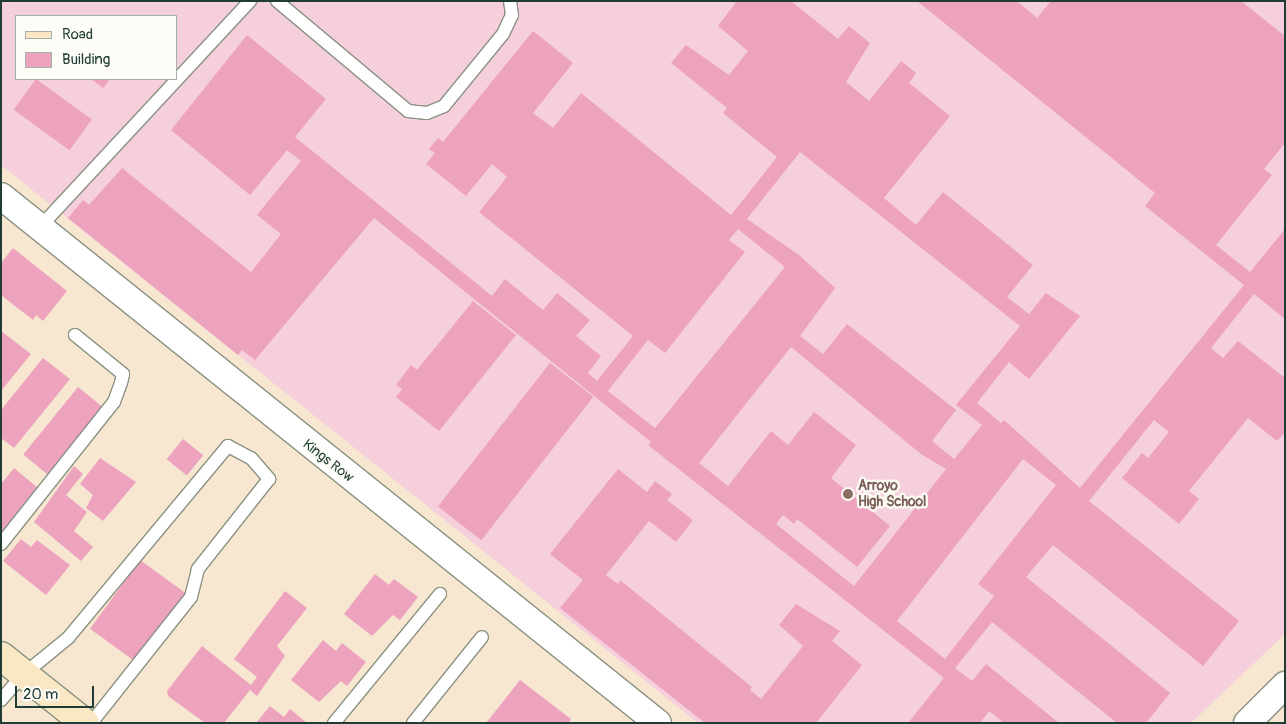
<!DOCTYPE html>
<html>
<head>
<meta charset="utf-8">
<style>
  body { margin:0 }
  #map { position:relative; width:1286px; height:724px; overflow:hidden; background:#f7e7d1; font-family:Pangolin,sans-serif }
  div>[style] { position:absolute }
  .built>* { inset:0; background:#f5cfdc }
  .building>* { inset:0; background:#eda2be; transform-origin:0 0 }
  .roads { filter:drop-shadow(1px 0 #8b9282) drop-shadow(-1px 0 #8b9282) drop-shadow(0 1px #8b9282) drop-shadow(0 -1px #8b9282) }
  .lane>* { height:12px; margin:-6px; padding:0 6px; transform-origin:6px; border-radius:6px; background:#fff }
  .street>* { height:26px; margin:-13px; padding:0 13px; transform-origin:13px; border-radius:13px; background:#fff }
  .secondary>* { height:28px; margin:-14px; padding:0 14px; transform-origin:14px; border-radius:14px; background:#fae7c3 }
  .dots>* { width:14px; height:14px; translate:-50% -50%; box-sizing:border-box; border:2px solid #fdfcf7; border-radius:50% }
  span { translate:-50% -50%; white-space:nowrap; text-align:center; line-height:1.15; -webkit-text-stroke:4.5px #fdfcf7; paint-order:stroke }
  .street-label { font-size:14px; color:#1f3d34 }
  .education-label { font-size:14px; color:#785e54; font-weight:700 }
  .left { translate:0 -50%; text-align:left }
  .frame { position:absolute; inset:0; border:2px solid #1f3d34; pointer-events:none }
  .legend { position:absolute; left:15px; top:15px; width:162px; height:65px; box-sizing:border-box; background:#fdfcf7; border:1px solid #a4b0a9; margin:0; padding:6px 9px; list-style:none; font-size:15px; color:#1f3d34 }
  .legend li { display:flex; align-items:center; gap:10px; height:25px }
  .legend b { width:25px; border:1px solid #a4b0a9 }
  .scale { position:absolute; left:15px; top:686px; width:79px; height:22px; box-sizing:border-box; border:2px solid #1f3d34; border-top:0; padding-left:6px; font-size:15px; line-height:18px; white-space:nowrap; color:#1f3d34; -webkit-text-stroke:4px #fdfcf7; paint-order:stroke }
</style>
</head>
<body>
<div id="map">
  <div class="built">
    <i style="clip-path:polygon(evenodd,1px 1px,1285px 1px,1285px 634px,1191px 723px,698px 723px,1px 165px,1px 1px,16px 16px,176px 16px,176px 79px,16px 79px,16px 16px)"></i>
  </div>
  <div class="building">
    <i style="clip-path:polygon(evenodd,737px 1px,791px 1px,838px 39px,849px 26px,870px 43px,846px 82px,869px 101px,901px 61px,916px 73px,909px 83px,950px 116px,884px 198px,916px 225px,943px 192px,1033px 265px,1007px 297px,1029px 314px,1046px 293px,1080px 316px,1029px 379px,1009px 362px,977px 403px,1001px 423px,1004px 420px,1080px 488px,1244px 285px,1145px 206px,1155px 193px,917px 1px,1017px 1px,1037px 18px,1051px 1px,1241px 1px,1285px 36px,1285px 143px,1264px 169px,1272px 175px,1216px 245px,1250px 272px,1285px 229px,1285px 319px,1254px 294px,1211px 348px,1223px 358px,1238px 341px,1285px 378px,1285px 432px,1277px 441px,1248px 418px,1189px 491px,1199px 499px,1179px 524px,1122px 478px,1142px 453px,1148px 458px,1169px 432px,1154px 420px,1089px 501px,1239px 621px,1203px 666px,1053px 545px,1026px 577px,1170px 693px,1146px 723px,1117px 723px,992px 622px,955px 668px,972px 681px,986px 664px,1059px 723px,1004px 723px,989px 711px,980px 723px,908px 723px,944px 678px,648px 445px,651px 442px,374px 218px,255px 360px,242px 350px,238px 355px,68px 218px,83px 200px,89px 205px,122px 168px,251px 272px,281px 234px,257px 215px,301px 161px,287px 150px,250px 195px,171px 130px,247px 35px,326px 99px,295px 137px,492px 296px,505px 279px,543px 310px,557px 293px,590px 320px,576px 336px,601px 356px,588px 373px,597px 381px,633px 336px,479px 212px,507px 177px,492px 164px,466px 196px,426px 164px,435px 153px,429px 149px,438px 138px,443px 142px,533px 31px,573px 63px,533px 113px,553px 128px,581px 93px,731px 215px,777px 157px,723px 113px,727px 108px,671px 63px,686px 45px,729px 75px,748px 51px,718px 26px,737px 1px,800px 152px,1020px 326px,956px 405px,982px 425px,954px 459px,932px 441px,956px 410px,847px 324px,823px 354px,800px 336px,835px 288px,799px 255px,747px 219px,800px 152px,737px 1px,738px 229px,785px 267px,655px 428px,608px 391px,648px 340px,665px 353px,745px 252px,729px 240px,738px 229px,737px 1px,791px 347px,921px 454px,946px 469px,854px 586px,776px 524px,783px 515px,794px 524px,797px 519px,857px 567px,890px 526px,831px 478px,856px 445px,814px 412px,788px 445px,771px 431px,728px 486px,699px 463px,791px 347px,737px 1px,1023px 459px,1056px 485px,978px 584px,994px 596px,945px 659px,897px 621px,1023px 459px)"></i>
    <i style="left:36px;top:79px;width:69px;height:38px;rotate:36deg"></i>
    <i style="clip-path:polygon(91px 79px,110px 79px,103px 88px)"></i>
    <i style="clip-path:polygon(13px 248px,67px 291px,43px 321px,36px 315px,33px 320px,1px 295px,1px 263px)"></i>
    <i style="clip-path:polygon(473px 301px,516px 335px,439px 431px,396px 397px,402px 389px,396px 385px,411px 365px,417px 370px)"></i>
    <i style="clip-path:polygon(1px 331px,31px 354px,1px 391px)"></i>
    <i style="clip-path:polygon(43px 358px,70px 379px,14px 448px,1px 438px,1px 410px)"></i>
    <i style="left:550px;top:363px;width:55px;height:182px;rotate:38deg"></i>
    <i style="left:78px;top:387px;width:33px;height:87px;rotate:39deg"></i>
    <i style="left:183px;top:439px;width:26px;height:26px;rotate:39deg"></i>
    <i style="clip-path:polygon(100px 458px,136px 482px,103px 521px,86px 508px,93px 495px,80px 484px)"></i>
    <i style="clip-path:polygon(74px 466px,83px 474px,66px 495px,87px 512px,74px 531px,93px 547px,81px 561px,34px 522px)"></i>
    <i style="clip-path:polygon(14px 468px,39px 489px,1px 537px,1px 484px)"></i>
    <i style="clip-path:polygon(618px 469px,647px 492px,655px 481px,672px 494px,667px 500px,693px 520px,676px 542px,649px 521px,606px 575px,618px 584px,620px 580px,752px 687px,750px 690px,761px 699px,803px 646px,779px 625px,796px 604px,840px 631px,832px 641px,862px 665px,816px 723px,705px 723px,560px 608px,583px 580px,550px 554px)"></i>
    <i style="clip-path:polygon(21px 539px,31px 547px,37px 540px,70px 565px,46px 595px,3px 561px)"></i>
    <i style="left:140px;top:560px;width:57px;height:85px;rotate:36deg"></i>
    <i style="clip-path:polygon(375px 574px,389px 585px,394px 579px,418px 597px,400px 620px,393px 615px,372px 636px,344px 614px)"></i>
    <i style="clip-path:polygon(285px 591px,307px 608px,277px 646px,285px 656px,257px 696px,250px 690px,224px 723px,205px 723px,168px 696px,167px 691px,202px 646px,251px 685px,257px 677px,234px 659px)"></i>
    <i style="clip-path:polygon(323px 640px,336px 651px,342px 643px,366px 662px,347px 686px,341px 681px,319px 702px,291px 680px)"></i>
    <i style="clip-path:polygon(520px 680px,571px 719px,569px 723px,486px 723px)"></i>
    <i style="clip-path:polygon(270px 706px,284px 717px,290px 709px,307px 723px,256px 723px)"></i>
  </div>
  <div class="roads">
    <div class="lane">
      <i style="left:277px;top:1px;width:171px;rotate:40deg"></i>
      <i style="left:408px;top:111px;width:19px;rotate:6deg"></i>
      <i style="left:427px;top:113px;width:18px;rotate:-22deg"></i>
      <i style="left:444px;top:106px;width:93px;rotate:-50.7deg"></i>
      <i style="left:503px;top:34px;width:21px;rotate:-65deg"></i>
      <i style="left:512px;top:15px;width:14px;rotate:-98deg"></i>
      <i style="left:40px;top:227px;width:309px;rotate:-47.1deg"></i>
      <i style="left:1px;top:544px;width:181px;rotate:-51.5deg"></i>
      <i style="left:114px;top:402px;width:20px;rotate:-70deg"></i>
      <i style="left:121px;top:383px;width:9px;rotate:-77deg"></i>
      <i style="left:123px;top:374px;width:62px;rotate:-140.9deg"></i>
      <i style="left:1px;top:700px;width:35px;rotate:-49deg"></i>
      <i style="left:24px;top:674px;width:57px;rotate:-39.3deg"></i>
      <i style="left:68px;top:638px;width:250px;rotate:-50.2deg"></i>
      <i style="left:228px;top:446px;width:26px;rotate:28deg"></i>
      <i style="left:251px;top:458px;width:28px;rotate:49deg"></i>
      <i style="left:269px;top:479px;width:115px;rotate:128.3deg"></i>
      <i style="left:198px;top:569px;width:29px;rotate:104deg"></i>
      <i style="left:191px;top:597px;width:161px;rotate:128.4deg"></i>
      <i style="left:334px;top:723px;width:167px;rotate:-50.6deg"></i>
      <i style="left:413px;top:723px;width:110px;rotate:-51.3deg"></i>
    </div>
    <div class="street">
      <i style="left:1px;top:196px;width:842px;rotate:38.73deg"></i>
      <i style="left:1247px;top:723px;width:54px;rotate:-45deg"></i>
    </div>
    <div class="secondary">
      <i style="left:1px;top:656px;width:107px;rotate:38.6deg"></i>
    </div>
  </div>
  <div class="dots">
    <i style="left:848px;top:494px;background:#8d6e63"></i>
  </div>
  <div class="street-label">
    <span style="left:328px;top:461px;rotate:38deg">Kings Row</span>
  </div>
  <div class="education-label">
    <span class="left" style="left:858px;top:494px">Arroyo<br>High School</span>
  </div>
  <div class="frame"></div>
  <ul class="legend">
  <li><b style="height:6px;background:#fae7c3"></b>Road</li>
  <li><b style="height:14px;background:#eda2be"></b>Building</li>
  </ul>
  <div class="scale">20 m</div>
</div>
</body>
</html>
